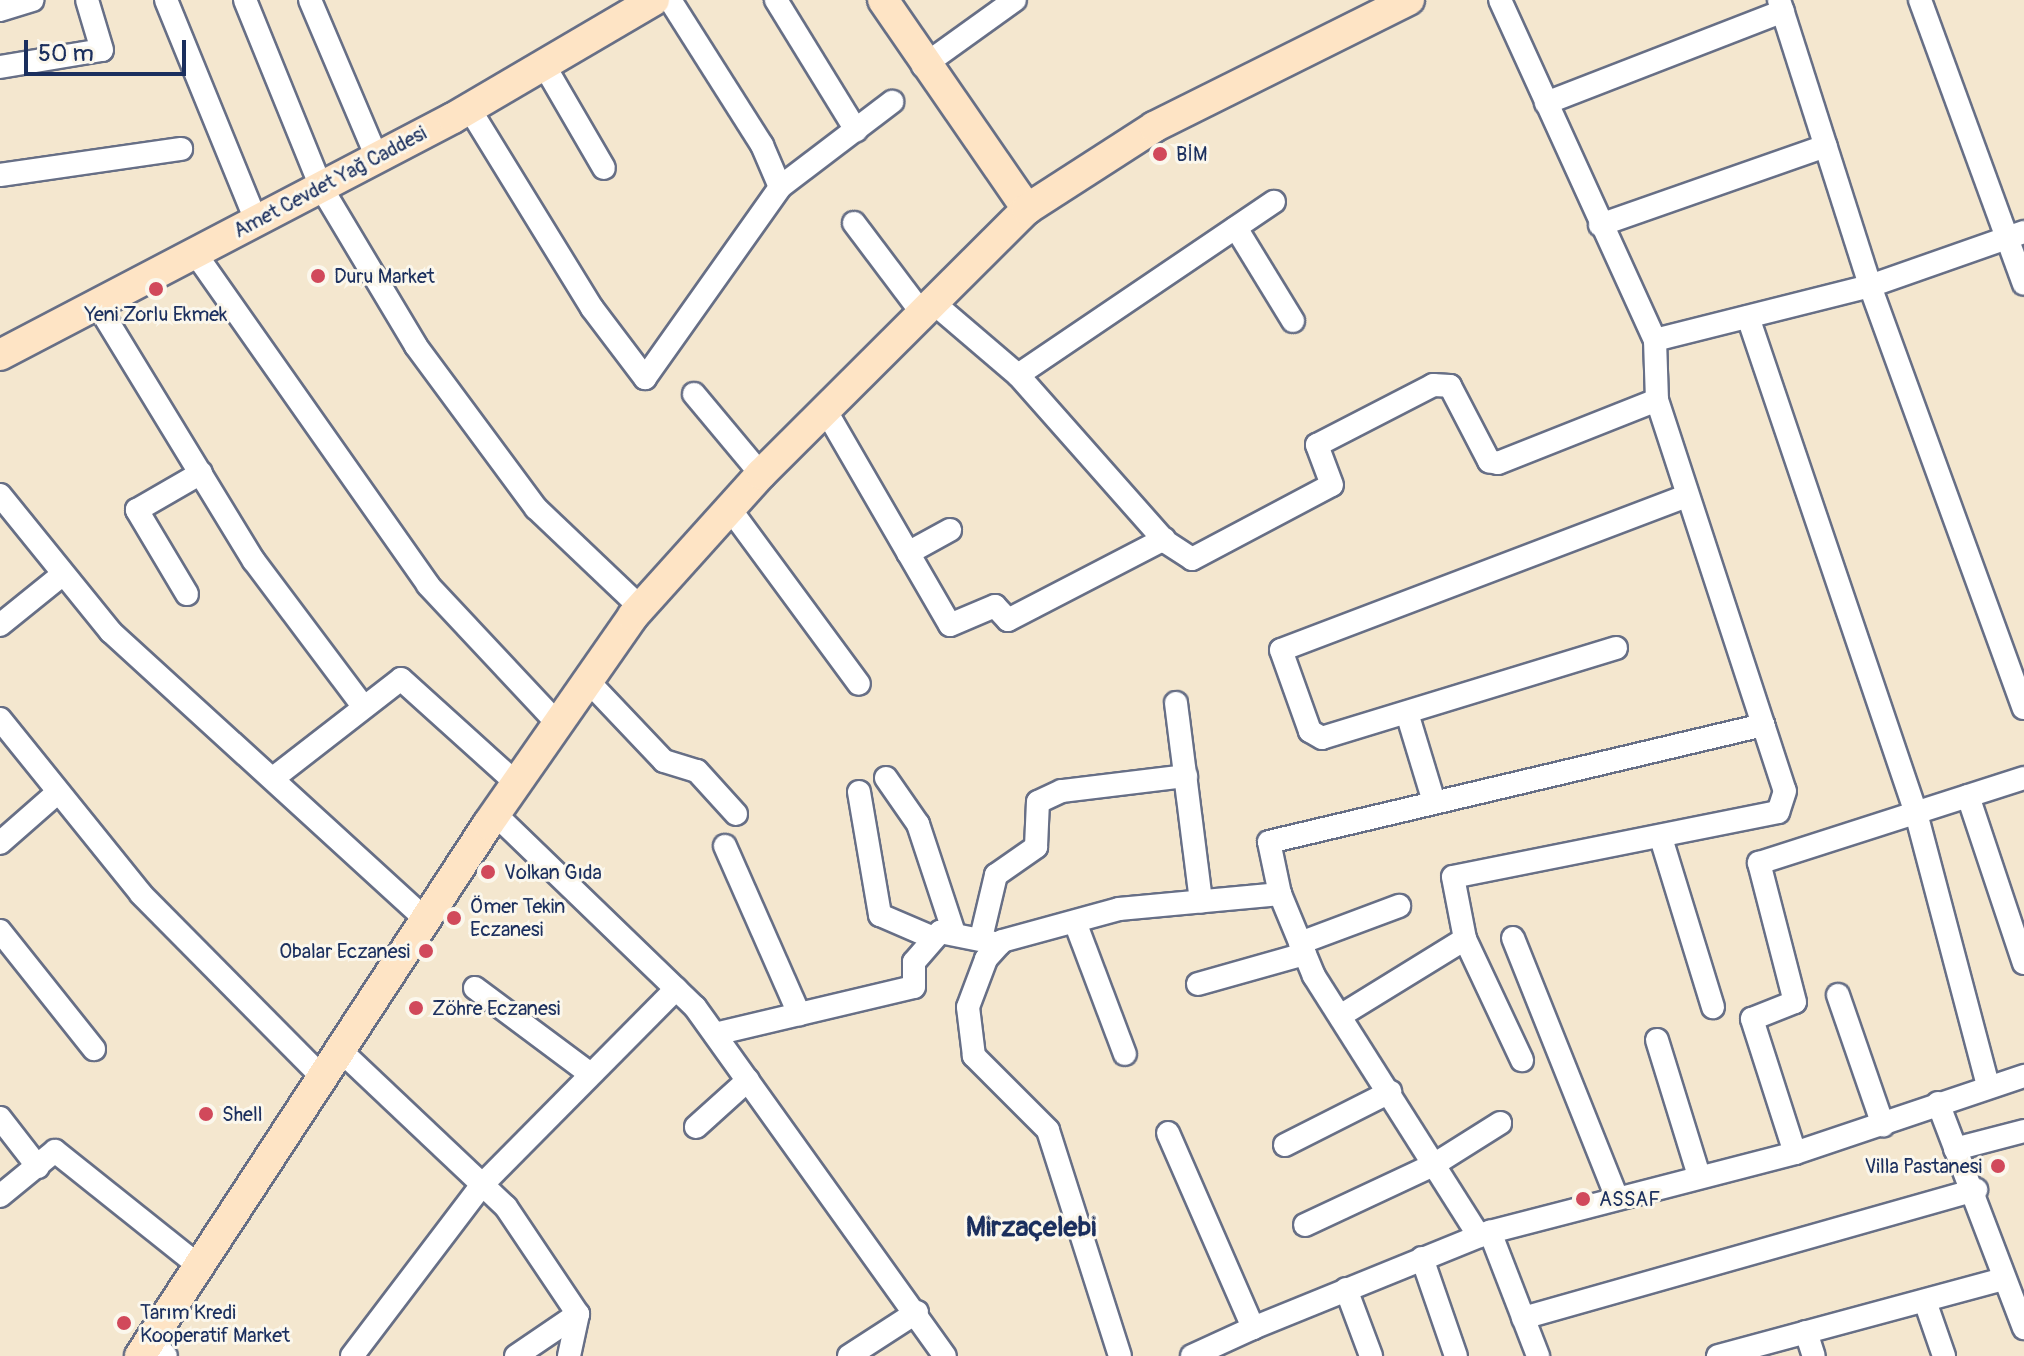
<!DOCTYPE html>
<html>
<head>
<meta charset="utf-8">
<style>
  body { margin:0 }
  #map { position:relative; width:2024px; height:1356px; overflow:hidden; background:#f4e7cf; font-family:Pangolin,sans-serif }
  div>[style] { position:absolute }
  .roads { filter:drop-shadow(2px 0 #676f86) drop-shadow(-2px 0 #676f86) drop-shadow(0 2px #676f86) drop-shadow(0 -2px #676f86) }
  .street>* { height:22px; margin:-11px; padding:0 11px; transform-origin:11px; border-radius:11px; background:#fff }
  .secondary>* { height:30px; margin:-15px; padding:0 15px; transform-origin:15px; border-radius:15px; background:#fee4c5 }
  .dots>* { width:22px; height:22px; translate:-50% -50%; box-sizing:border-box; border:4px solid #fbf7ec; border-radius:50% }
  span { translate:-50% -50%; white-space:nowrap; text-align:center; line-height:1.15; -webkit-text-stroke:6px #fbf7ec; paint-order:stroke }
  .poi-label { font-size:20px; color:#1b2f5e }
  .left { translate:0 -50%; text-align:left }
  .right { translate:-100% -50%; text-align:right }
  .street-label { font-size:20px; color:#1b2f5e }
  .district-label { font-size:28px; color:#1b2f5e; font-weight:700 }
  .scale { position:absolute; left:24px; top:40px; width:162px; height:36px; box-sizing:border-box; border:4px solid #1b2f5e; border-top:0; padding-left:10px; font-size:24px; line-height:28px; white-space:nowrap; color:#1b2f5e; -webkit-text-stroke:6px #fbf7ec; paint-order:stroke }
</style>
</head>
<body>
<div id="map">
  <div class="roads">
    <div class="street">
      <i style="left:166px;top:0;width:238px;rotate:67.8deg"></i>
      <i style="left:245px;top:0;width:202px;rotate:67.9deg"></i>
      <i style="left:321px;top:187px;width:185px;rotate:59.1deg"></i>
      <i style="left:416px;top:346px;width:202px;rotate:53.5deg"></i>
      <i style="left:536px;top:508px;width:145px;rotate:43.6deg"></i>
      <i style="left:310px;top:0;width:172px;rotate:67deg"></i>
      <i style="left:776px;top:0;width:153px;rotate:58.4deg"></i>
      <i style="left:1500px;top:0;width:374px;rotate:65.5deg"></i>
      <i style="left:1655px;top:340px;width:60px;rotate:88.1deg"></i>
      <i style="left:1657px;top:400px;width:411px;rotate:71.9deg"></i>
      <i style="left:1785px;top:791px;width:22px;rotate:108deg"></i>
      <i style="left:1778px;top:812px;width:331px;rotate:168.7deg"></i>
      <i style="left:1453px;top:877px;width:63px;rotate:79deg"></i>
      <i style="left:1465px;top:939px;width:134px;rotate:64.8deg"></i>
      <i style="left:1779px;top:0;width:300px;rotate:72.3deg"></i>
      <i style="left:1870px;top:286px;width:449px;rotate:70deg"></i>
      <i style="left:1920px;top:0;width:302px;rotate:69.9deg"></i>
      <i style="left:0;top:10px;width:34px;rotate:-17deg"></i>
      <i style="left:544px;top:65px;width:119px;rotate:59.8deg"></i>
      <i style="left:923px;top:66px;width:113px;rotate:-35.7deg"></i>
      <i style="left:0;top:67px;width:103px;rotate:-9.5deg"></i>
      <i style="left:102px;top:50px;width:52px;rotate:-106.7deg"></i>
      <i style="left:1546px;top:103px;width:254px;rotate:-21.2deg"></i>
      <i style="left:469px;top:108px;width:235px;rotate:58.4deg"></i>
      <i style="left:592px;top:308px;width:88px;rotate:52.9deg"></i>
      <i style="left:645px;top:378px;width:234px;rotate:-54.7deg"></i>
      <i style="left:780px;top:187px;width:46px;rotate:-113.2deg"></i>
      <i style="left:762px;top:145px;width:172px;rotate:-122.4deg"></i>
      <i style="left:0;top:175px;width:183px;rotate:-8.2deg"></i>
      <i style="left:780px;top:187px;width:141px;rotate:-37.2deg"></i>
      <i style="left:854px;top:223px;width:116px;rotate:53deg"></i>
      <i style="left:1600px;top:225px;width:239px;rotate:-19.3deg"></i>
      <i style="left:1236px;top:228px;width:109px;rotate:58.5deg"></i>
      <i style="left:195px;top:253px;width:406px;rotate:54.9deg"></i>
      <i style="left:428px;top:585px;width:190px;rotate:46.9deg"></i>
      <i style="left:97px;top:304px;width:301px;rotate:58.6deg"></i>
      <i style="left:254px;top:561px;width:180px;rotate:53.1deg"></i>
      <i style="left:936px;top:305px;width:108px;rotate:40.5deg"></i>
      <i style="left:1018px;top:375px;width:223px;rotate:48.5deg"></i>
      <i style="left:1166px;top:542px;width:31px;rotate:33deg"></i>
      <i style="left:1192px;top:559px;width:158px;rotate:-27.9deg"></i>
      <i style="left:1332px;top:485px;width:43px;rotate:-110.6deg"></i>
      <i style="left:1317px;top:445px;width:131px;rotate:-27.3deg"></i>
      <i style="left:1433px;top:385px;width:17px;rotate:3deg"></i>
      <i style="left:1450px;top:386px;width:85px;rotate:62.5deg"></i>
      <i style="left:1489px;top:461px;width:9px;rotate:13deg"></i>
      <i style="left:1498px;top:463px;width:171px;rotate:-21.6deg"></i>
      <i style="left:1748px;top:317px;width:524px;rotate:71.29deg"></i>
      <i style="left:1916px;top:813px;width:282px;rotate:75.2deg"></i>
      <i style="left:1655px;top:340px;width:222px;rotate:-14.1deg"></i>
      <i style="left:1870px;top:286px;width:163px;rotate:-19.3deg"></i>
      <i style="left:1018px;top:375px;width:309px;rotate:-34.1deg"></i>
      <i style="left:694px;top:394px;width:104px;rotate:50.1deg"></i>
      <i style="left:826px;top:411px;width:247px;rotate:59.9deg"></i>
      <i style="left:950px;top:625px;width:49px;rotate:-22.9deg"></i>
      <i style="left:995px;top:606px;width:19px;rotate:47deg"></i>
      <i style="left:1008px;top:620px;width:176px;rotate:-27.4deg"></i>
      <i style="left:0;top:495px;width:176px;rotate:51deg"></i>
      <i style="left:111px;top:632px;width:425px;rotate:42.4deg"></i>
      <i style="left:730px;top:509px;width:217px;rotate:53.6deg"></i>
      <i style="left:908px;top:553px;width:48px;rotate:-28.7deg"></i>
      <i style="left:187px;top:594px;width:98px;rotate:-120.8deg"></i>
      <i style="left:137px;top:510px;width:74px;rotate:-30deg"></i>
      <i style="left:0;top:625px;width:80px;rotate:-38.9deg"></i>
      <i style="left:1616px;top:648px;width:307px;rotate:163deg"></i>
      <i style="left:1322px;top:738px;width:14px;rotate:-150deg"></i>
      <i style="left:1310px;top:731px;width:86px;rotate:-109.7deg"></i>
      <i style="left:1281px;top:650px;width:434px;rotate:-20.8deg"></i>
      <i style="left:588px;top:681px;width:110px;rotate:46.5deg"></i>
      <i style="left:664px;top:761px;width:34px;rotate:17deg"></i>
      <i style="left:697px;top:771px;width:58px;rotate:47.8deg"></i>
      <i style="left:1176px;top:703px;width:200px;rotate:82.8deg"></i>
      <i style="left:1407px;top:713px;width:93px;rotate:73.1deg"></i>
      <i style="left:0;top:719px;width:225px;rotate:51.1deg"></i>
      <i style="left:141px;top:894px;width:257px;rotate:45.3deg"></i>
      <i style="left:276px;top:776px;width:158px;rotate:-37.8deg"></i>
      <i style="left:401px;top:679px;width:155px;rotate:42.1deg"></i>
      <i style="left:886px;top:778px;width:56px;rotate:55.2deg"></i>
      <i style="left:918px;top:824px;width:112px;rotate:71.7deg"></i>
      <i style="left:859px;top:792px;width:125px;rotate:80.3deg"></i>
      <i style="left:880px;top:915px;width:56px;rotate:23.3deg"></i>
      <i style="left:1968px;top:796px;width:176px;rotate:71.5deg"></i>
      <i style="left:495px;top:814px;width:278px;rotate:44deg"></i>
      <i style="left:695px;top:1007px;width:429px;rotate:54.4deg"></i>
      <i style="left:1661px;top:838px;width:177px;rotate:72.9deg"></i>
      <i style="left:0;top:843px;width:77px;rotate:-41.3deg"></i>
      <i style="left:725px;top:846px;width:184px;rotate:66.2deg"></i>
      <i style="left:1075px;top:922px;width:141px;rotate:69.3deg"></i>
      <i style="left:0;top:931px;width:151px;rotate:51.5deg"></i>
      <i style="left:981px;top:938px;width:65px;rotate:-76.6deg"></i>
      <i style="left:996px;top:875px;width:49px;rotate:-35deg"></i>
      <i style="left:1036px;top:847px;width:45px;rotate:-87.5deg"></i>
      <i style="left:1038px;top:802px;width:26px;rotate:-25deg"></i>
      <i style="left:1062px;top:791px;width:125px;rotate:-6.9deg"></i>
      <i style="left:1513px;top:938px;width:278px;rotate:68.2deg"></i>
      <i style="left:1300px;top:943px;width:106px;rotate:-20.5deg"></i>
      <i style="left:1198px;top:984px;width:111px;rotate:-15.7deg"></i>
      <i style="left:475px;top:988px;width:142px;rotate:36.7deg"></i>
      <i style="left:1838px;top:995px;width:138px;rotate:70.9deg"></i>
      <i style="left:1340px;top:1016px;width:147px;rotate:-31.6deg"></i>
      <i style="left:715px;top:1034px;width:204px;rotate:-13.3deg"></i>
      <i style="left:914px;top:987px;width:25px;rotate:-90deg"></i>
      <i style="left:914px;top:962px;width:40px;rotate:-49deg"></i>
      <i style="left:940px;top:932px;width:61px;rotate:11.3deg"></i>
      <i style="left:1657px;top:1040px;width:142px;rotate:72.8deg"></i>
      <i style="left:340px;top:1050px;width:228px;rotate:43.4deg"></i>
      <i style="left:506px;top:1207px;width:129px;rotate:56.1deg"></i>
      <i style="left:578px;top:1314px;width:43px;rotate:102.1deg"></i>
      <i style="left:1938px;top:1103px;width:241px;rotate:69.1deg"></i>
      <i style="left:0;top:1118px;width:62px;rotate:52.2deg"></i>
      <i style="left:696px;top:1127px;width:70px;rotate:-42.1deg"></i>
      <i style="left:1168px;top:1133px;width:213px;rotate:66.4deg"></i>
      <i style="left:1253px;top:1328px;width:256px;rotate:-22.1deg"></i>
      <i style="left:1490px;top:1232px;width:315px;rotate:-14.5deg"></i>
      <i style="left:1795px;top:1153px;width:242px;rotate:-18.6deg"></i>
      <i style="left:1285px;top:1145px;width:118px;rotate:-26.8deg"></i>
      <i style="left:1955px;top:1149px;width:71px;rotate:-14.6deg"></i>
      <i style="left:1795px;top:1153px;width:141px;rotate:-107.8deg"></i>
      <i style="left:1752px;top:1019px;width:46px;rotate:-21.6deg"></i>
      <i style="left:1795px;top:1002px;width:144px;rotate:-104.5deg"></i>
      <i style="left:1759px;top:863px;width:278px;rotate:-17.8deg"></i>
      <i style="left:0;top:1196px;width:71px;rotate:-39.3deg"></i>
      <i style="left:55px;top:1151px;width:184px;rotate:38.6deg"></i>
      <i style="left:1305px;top:1225px;width:144px;rotate:-25.1deg"></i>
      <i style="left:1435px;top:1164px;width:77px;rotate:-32.2deg"></i>
      <i style="left:1490px;top:1232px;width:133px;rotate:68.8deg"></i>
      <i style="left:1479px;top:1236px;width:308px;rotate:-122.4deg"></i>
      <i style="left:1314px;top:976px;width:89px;rotate:-112.5deg"></i>
      <i style="left:1280px;top:894px;width:53px;rotate:-101.9deg"></i>
      <i style="left:1269px;top:842px;width:508px;rotate:-13.32deg"></i>
      <i style="left:1422px;top:1258px;width:104px;rotate:70.9deg"></i>
      <i style="left:1346px;top:1289px;width:72px;rotate:69.5deg"></i>
      <i style="left:1926px;top:1304px;width:55px;rotate:70.9deg"></i>
      <i style="left:1523px;top:1318px;width:471px;rotate:-15.8deg"></i>
      <i style="left:1806px;top:1332px;width:25px;rotate:72deg"></i>
      <i style="left:150px;top:1339px;width:23px;rotate:47deg"></i>
      <i style="left:352px;top:1356px;width:215px;rotate:-52.8deg"></i>
      <i style="left:482px;top:1185px;width:276px;rotate:-45.3deg"></i>
      <i style="left:516px;top:1356px;width:75px;rotate:-34.1deg"></i>
      <i style="left:849px;top:1356px;width:81px;rotate:-32.9deg"></i>
      <i style="left:1120px;top:1356px;width:237px;rotate:-107.7deg"></i>
      <i style="left:1048px;top:1130px;width:105px;rotate:-135deg"></i>
      <i style="left:974px;top:1056px;width:49px;rotate:-97deg"></i>
      <i style="left:968px;top:1007px;width:51px;rotate:-69.4deg"></i>
      <i style="left:986px;top:959px;width:24px;rotate:-48deg"></i>
      <i style="left:1002px;top:941px;width:121px;rotate:-15.3deg"></i>
      <i style="left:1119px;top:909px;width:162px;rotate:-5.3deg"></i>
      <i style="left:1192px;top:1356px;width:67px;rotate:-24.7deg"></i>
      <i style="left:1718px;top:1356px;width:296px;rotate:-15.1deg"></i>
    </div>
    <div class="secondary">
      <i style="left:883px;top:0;width:254px;rotate:55.4deg"></i>
      <i style="left:0;top:355px;width:511px;rotate:-27.62deg"></i>
      <i style="left:453px;top:118px;width:233px;rotate:-30.4deg"></i>
      <i style="left:140px;top:1356px;width:636px;rotate:-56.81deg"></i>
      <i style="left:488px;top:824px;width:254px;rotate:-55.1deg"></i>
      <i style="left:633px;top:616px;width:191px;rotate:-48deg"></i>
      <i style="left:761px;top:474px;width:375px;rotate:-44.9deg"></i>
      <i style="left:1027px;top:209px;width:151px;rotate:-32.8deg"></i>
      <i style="left:1154px;top:127px;width:285px;rotate:-26.5deg"></i>
    </div>
  </div>
  <div class="dots">
    <i style="left:1160px;top:154px;background:#d1495b"></i>
    <i style="left:318px;top:276px;background:#d1495b"></i>
    <i style="left:156px;top:289px;background:#d1495b"></i>
    <i style="left:488px;top:872px;background:#d1495b"></i>
    <i style="left:454px;top:918px;background:#d1495b"></i>
    <i style="left:426px;top:951px;background:#d1495b"></i>
    <i style="left:416px;top:1008px;background:#d1495b"></i>
    <i style="left:206px;top:1114px;background:#d1495b"></i>
    <i style="left:1998px;top:1166px;background:#d1495b"></i>
    <i style="left:1583px;top:1199px;background:#d1495b"></i>
    <i style="left:124px;top:1323px;background:#d1495b"></i>
  </div>
  <div class="poi-label">
    <span class="left" style="left:1176px;top:154px">BİM</span>
    <span class="left" style="left:334px;top:276px">Duru Market</span>
    <span style="left:156px;top:314px">Yeni Zorlu Ekmek</span>
    <span class="left" style="left:504px;top:872px">Volkan Gıda</span>
    <span class="left" style="left:470px;top:918px">Ömer Tekin<br>Eczanesi</span>
    <span class="right" style="left:410px;top:951px">Obalar Eczanesi</span>
    <span class="left" style="left:432px;top:1008px">Zöhre Eczanesi</span>
    <span class="left" style="left:222px;top:1114px">Shell</span>
    <span class="right" style="left:1982px;top:1166px">Villa Pastanesi</span>
    <span class="left" style="left:1599px;top:1199px">ASSAF</span>
    <span class="left" style="left:140px;top:1324px">Tarım Kredi<br>Kooperatif Market</span>
  </div>
  <div class="street-label">
    <span style="left:330px;top:182px;rotate:-28deg">Amet Cevdet Yağ Caddesi</span>
  </div>
  <div class="district-label">
    <span style="left:1031px;top:1228px">Mirzaçelebi</span>
  </div>
  <div class="scale">50 m</div>
</div>
</body>
</html>
